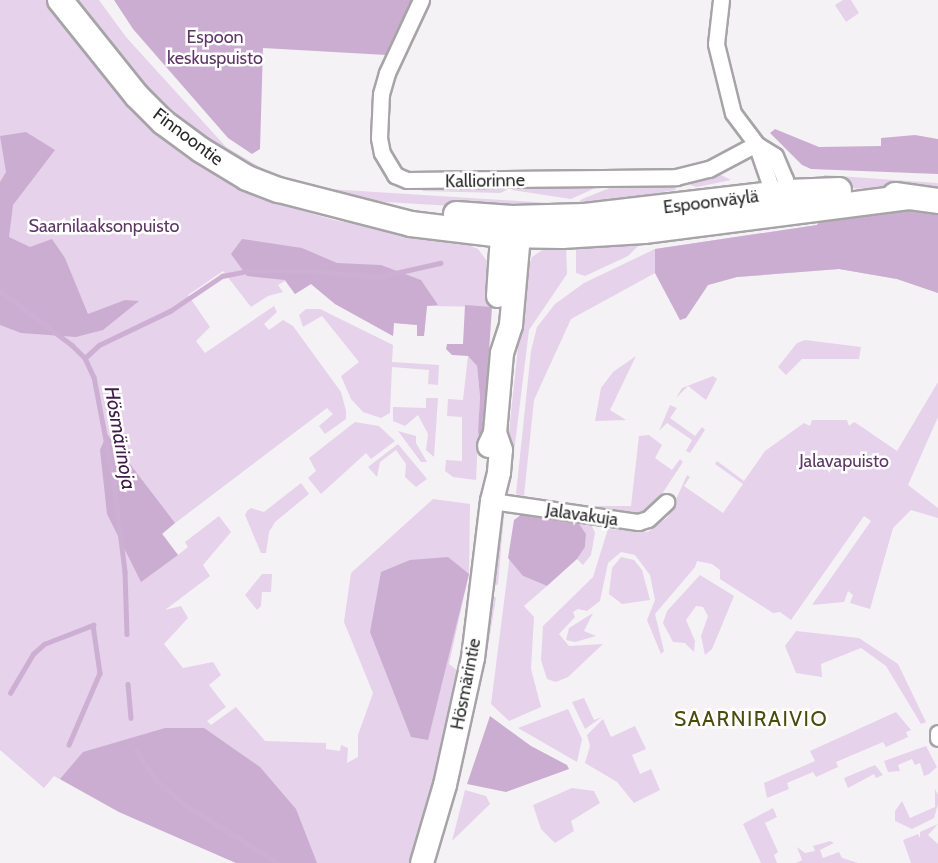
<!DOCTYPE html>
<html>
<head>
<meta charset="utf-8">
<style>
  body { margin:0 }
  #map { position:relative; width:938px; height:863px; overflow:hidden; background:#f5f2f5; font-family:Cabin,sans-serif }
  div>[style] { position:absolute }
  .green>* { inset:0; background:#e6d2ea; transform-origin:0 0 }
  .forest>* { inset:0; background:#ccadd2 }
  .stream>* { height:4.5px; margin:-2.25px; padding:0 2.25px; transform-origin:2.25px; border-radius:2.25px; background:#ceafd4 }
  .roads { filter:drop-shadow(2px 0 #a7a4a7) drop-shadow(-2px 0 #a7a4a7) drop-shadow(0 2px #a7a4a7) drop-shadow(0 -2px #a7a4a7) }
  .street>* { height:15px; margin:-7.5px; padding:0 7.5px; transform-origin:7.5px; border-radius:7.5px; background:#fff }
  .secondary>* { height:22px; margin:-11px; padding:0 11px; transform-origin:11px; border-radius:11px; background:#fff }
  .primary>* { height:24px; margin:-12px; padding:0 12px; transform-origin:12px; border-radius:12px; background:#fff }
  span { translate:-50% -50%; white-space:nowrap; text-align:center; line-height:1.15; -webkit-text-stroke:5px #fff; paint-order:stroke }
  .park-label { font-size:18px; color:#5e3666 }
  .street-label { font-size:18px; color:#2c2b2c }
  .water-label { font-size:20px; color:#3f1947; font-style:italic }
  .quarter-label { font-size:21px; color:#4a4b0c; letter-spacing:1.5px }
</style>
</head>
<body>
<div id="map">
  <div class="green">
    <i style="clip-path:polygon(0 0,52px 0,147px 118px,174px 146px,238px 187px,259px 198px,334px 220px,464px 243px,478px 249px,493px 269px,492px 307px,427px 306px,424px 336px,417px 336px,417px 325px,394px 323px,393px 336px,335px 304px,311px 284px,295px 294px,285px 281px,278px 285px,283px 292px,268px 296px,251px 307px,223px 271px,188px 295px,210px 327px,196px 341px,205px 353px,274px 306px,277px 312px,264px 324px,269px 330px,283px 320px,293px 326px,341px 392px,346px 411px,346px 419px,325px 434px,319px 426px,333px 414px,327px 408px,162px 533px,178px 555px,188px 547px,185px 542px,219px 516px,231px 532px,203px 565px,210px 576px,165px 610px,181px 606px,188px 618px,164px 644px,183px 668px,213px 662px,221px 675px,209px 685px,226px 707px,207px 721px,211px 725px,236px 707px,265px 741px,326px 743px,326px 749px,340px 751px,341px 745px,348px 748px,347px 763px,358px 757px,358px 735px,373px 693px,344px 622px,351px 573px,433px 499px,470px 504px,469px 574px,449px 664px,458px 671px,459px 677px,415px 863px,236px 863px,119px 812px,54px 776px,44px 788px,0 750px)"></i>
    <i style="clip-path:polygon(75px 0,99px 0,126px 37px,226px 147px,270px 173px,328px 189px,550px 203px,550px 212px,369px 201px,327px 193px,244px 166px,181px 122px,135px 74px)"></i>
    <i style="clip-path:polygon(843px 0,851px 0,859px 13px,846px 22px,835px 5px)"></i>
    <i style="clip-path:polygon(719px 174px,731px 180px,697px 187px,690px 185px,693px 179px)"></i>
    <i style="left:824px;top:175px;width:114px;height:11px;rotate:4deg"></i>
    <i style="clip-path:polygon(671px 182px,676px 190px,663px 192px,663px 197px,574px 206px,582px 199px,617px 185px)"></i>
    <i style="clip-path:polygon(604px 184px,571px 199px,512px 190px,513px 185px)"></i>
    <i style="clip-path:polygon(423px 186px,504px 186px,507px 190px,500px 193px,422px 191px)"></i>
    <i style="clip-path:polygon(823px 213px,938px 293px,897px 279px,839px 269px,737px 277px,708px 285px,686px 318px,680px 320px,655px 273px,571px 319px,534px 400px,524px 496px,516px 494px,531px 351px,537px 327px,555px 304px,584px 283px,655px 249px,817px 225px)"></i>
    <i style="clip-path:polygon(643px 241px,628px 256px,585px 276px,576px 273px,576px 244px)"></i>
    <i style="clip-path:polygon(551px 244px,566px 244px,567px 274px,529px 330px,513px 460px,506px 459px,526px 273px,532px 257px)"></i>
    <i style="clip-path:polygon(306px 309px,320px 309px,393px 345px,392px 362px,439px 365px,438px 385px,428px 384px,429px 370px,392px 367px,390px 413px,381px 418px,363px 412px,351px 399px,341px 376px,359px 362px,322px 316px,303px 327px,299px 315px)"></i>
    <i style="clip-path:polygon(805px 340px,861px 347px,859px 359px,802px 359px,786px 375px,778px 367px,797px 343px)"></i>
    <i style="clip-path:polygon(468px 356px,477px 366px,480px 397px,476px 480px,453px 477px,445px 471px,446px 460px,462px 461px,462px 417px,447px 416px,448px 399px,463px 400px)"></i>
    <i style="clip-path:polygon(636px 356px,610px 410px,626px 420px,595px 421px,601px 388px,613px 372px)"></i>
    <i style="clip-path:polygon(713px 376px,717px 379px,706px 400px,688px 386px,676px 398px,682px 388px)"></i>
    <i style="clip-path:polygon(938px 382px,938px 417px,908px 485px,938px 508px,938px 518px,911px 510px,893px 528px,870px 609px,850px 603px,853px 595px,848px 591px,844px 602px,812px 605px,871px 521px,864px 516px,791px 620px,780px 612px,773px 613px,720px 579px,720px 570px,712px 564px,697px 561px,695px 567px,655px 614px,664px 651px,661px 654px,647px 620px,655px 600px,650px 575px,635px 555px,621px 552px,608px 563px,600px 601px,587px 611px,578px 609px,573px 612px,575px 617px,559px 634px,569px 646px,603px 644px,568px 677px,556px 682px,547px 679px,541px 660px,543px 626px,593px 577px,608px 529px,648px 532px,668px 517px,687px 475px,690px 477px,684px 486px,723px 513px,743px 484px,715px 464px,717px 461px,744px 481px,765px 451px,804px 423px,810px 426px,812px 420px,847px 420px,849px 426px,854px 422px,859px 425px,897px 451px)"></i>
    <i style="clip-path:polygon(426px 398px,438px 398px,434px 457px,426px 450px,428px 434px,418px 415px,405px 426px,393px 421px,393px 407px,426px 408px)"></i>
    <i style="clip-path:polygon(670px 405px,677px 408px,670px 418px,695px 436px,702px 427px,705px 430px,690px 453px,686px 451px,692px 440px,667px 423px,659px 431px)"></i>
    <i style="clip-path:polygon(355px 422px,379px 426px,395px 441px,371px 459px,366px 453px,321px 494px,308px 478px,316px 471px,309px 458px)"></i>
    <i style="clip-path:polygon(398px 431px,416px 436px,416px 443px,427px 462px,421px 462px)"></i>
    <i style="clip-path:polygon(649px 435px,662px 445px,655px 458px,672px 470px,680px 459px,683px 462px,652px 509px,635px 515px,595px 506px,631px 506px,639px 436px)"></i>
    <i style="clip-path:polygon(398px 444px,427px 479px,416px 487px,405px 477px,406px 464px,396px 450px,380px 462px,377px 477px,368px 467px)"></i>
    <i style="clip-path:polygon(301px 483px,309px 494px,275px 522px,269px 532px,266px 553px,261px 553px,245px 515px,247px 511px,251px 508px,264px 512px)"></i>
    <i style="clip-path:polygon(504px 515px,498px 584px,494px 587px,501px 517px)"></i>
    <i style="clip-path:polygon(578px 522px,591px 524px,595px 533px,591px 555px,583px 565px,577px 559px,585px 547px,586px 534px)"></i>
    <i style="clip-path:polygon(510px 555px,523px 576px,547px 586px,524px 606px,534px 617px,531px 669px,541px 707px,509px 721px,491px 704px)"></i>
    <i style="clip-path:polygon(621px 557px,634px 560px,642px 570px,650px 600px,622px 604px,609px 594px,612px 568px)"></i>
    <i style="clip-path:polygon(262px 574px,272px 574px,271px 592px,262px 592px,261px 606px,257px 610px,245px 595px)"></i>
    <i style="clip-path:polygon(700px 575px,734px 596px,712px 649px,705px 655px,701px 636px,708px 616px,703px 607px,696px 606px,686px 620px,695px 641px,694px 652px,685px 643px,673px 642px,663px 623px,667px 611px)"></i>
    <i style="clip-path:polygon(491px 594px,496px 598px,484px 671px,483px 646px)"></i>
    <i style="clip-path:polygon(593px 613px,584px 631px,596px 636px,575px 642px,566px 640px,569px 628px)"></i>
    <i style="clip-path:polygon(796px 631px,859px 638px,898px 664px,926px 722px,921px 724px,886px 666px,861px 648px,821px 664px,822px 677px,796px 673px,785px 646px)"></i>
    <i style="clip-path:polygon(584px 698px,594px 720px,602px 717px,585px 729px,572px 702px)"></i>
    <i style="clip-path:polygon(568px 709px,582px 739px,577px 762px,518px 728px)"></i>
    <i style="clip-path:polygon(896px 712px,911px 730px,906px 732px,908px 737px,886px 747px,883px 742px,836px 762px,838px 767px,816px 777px,813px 772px,787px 783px,789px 789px,767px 798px,764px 783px,815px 761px,810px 751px)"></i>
    <i style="clip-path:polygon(603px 719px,611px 737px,635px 726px,646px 749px,632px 755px,640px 774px,651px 769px,660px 790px,634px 803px,617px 782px,585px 763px,590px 746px,587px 735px)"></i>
    <i style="clip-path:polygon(926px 746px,937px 767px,929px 774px,924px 776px,920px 763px,915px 765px,912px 759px,898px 765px,900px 771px,888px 772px,884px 761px)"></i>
    <i style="clip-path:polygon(875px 765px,883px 775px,876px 778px,874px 774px,848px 788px,844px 778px)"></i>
    <i style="clip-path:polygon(572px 788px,594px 791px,600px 803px,571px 821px,574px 831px,555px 843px,541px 829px,533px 805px)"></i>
    <i style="clip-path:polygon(935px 789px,938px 795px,938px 804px,934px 818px,912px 829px,895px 821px,895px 811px,902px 801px,910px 818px,935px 807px)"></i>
    <i style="clip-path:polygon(465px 790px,486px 796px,490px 804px,452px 841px)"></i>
    <i style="clip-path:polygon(773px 808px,777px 817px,765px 823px,778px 852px,774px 855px,777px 863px,782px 863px,761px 863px,743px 824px)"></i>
    <i style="clip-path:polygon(938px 824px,928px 835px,938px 844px,938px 863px,911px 863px,903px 840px,918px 834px,920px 838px,920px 832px)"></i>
    <i style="clip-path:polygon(830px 841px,834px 843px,820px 850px,823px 858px,839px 852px,842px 858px,858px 863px,796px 863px,802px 860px,797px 847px,805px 853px,815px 851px,813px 846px)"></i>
  </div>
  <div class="forest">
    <i style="clip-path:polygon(114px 0,415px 0,386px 55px,263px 48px,260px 149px,252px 154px,228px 138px,133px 29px)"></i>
    <i style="clip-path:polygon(775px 129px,819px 147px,881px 146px,881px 138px,915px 135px,938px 139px,938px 174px,811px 169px,802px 165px,770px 133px)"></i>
    <i style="clip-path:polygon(26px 132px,55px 150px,13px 205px,9px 237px,30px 247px,52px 239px,65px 258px,88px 314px,125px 300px,139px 301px,103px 330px,76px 337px,21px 333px,0 325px,0 182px,6px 172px,0 136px)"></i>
    <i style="clip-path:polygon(891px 207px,938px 212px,938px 293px,897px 279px,839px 269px,737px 277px,708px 285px,686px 318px,680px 320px,655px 273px,655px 249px,817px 225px,823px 213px)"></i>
    <i style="clip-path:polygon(242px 239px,302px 248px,337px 263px,381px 265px,421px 280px,438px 305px,427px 306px,424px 336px,417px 336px,417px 325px,394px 323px,393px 336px,335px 304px,311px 284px,295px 294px,285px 280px,247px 276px,231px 254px)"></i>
    <i style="clip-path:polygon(465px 305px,492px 307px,482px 456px,478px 432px,480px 397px,477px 366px,468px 356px,452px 355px,446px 349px,447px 344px,463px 344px)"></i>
    <i style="clip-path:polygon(107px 434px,175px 523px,162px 534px,178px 555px,141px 582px,107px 514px,100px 450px)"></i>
    <i style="clip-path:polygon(522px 514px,578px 522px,586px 534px,585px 547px,577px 559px,547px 586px,523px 576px,508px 558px,514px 520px)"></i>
    <i style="clip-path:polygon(448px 557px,469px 574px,428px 740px,411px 737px,370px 632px,381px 572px,410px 560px)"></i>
    <i style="clip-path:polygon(490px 716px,531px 746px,567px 765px,569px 769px,506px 792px,467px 784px)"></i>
    <i style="clip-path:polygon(165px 728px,204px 728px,260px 767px,296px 809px,317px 863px,236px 863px,119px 812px,60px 779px,83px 752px)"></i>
  </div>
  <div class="stream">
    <i style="left:0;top:291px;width:90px;rotate:36.9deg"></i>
    <i style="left:72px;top:345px;width:18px;rotate:45deg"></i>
    <i style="left:85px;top:358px;width:21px;rotate:65deg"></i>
    <i style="left:94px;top:377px;width:107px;rotate:79.2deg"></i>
    <i style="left:114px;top:482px;width:90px;rotate:83deg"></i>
    <i style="left:125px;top:571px;width:63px;rotate:88.2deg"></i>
    <i style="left:85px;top:358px;width:19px;rotate:-43deg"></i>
    <i style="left:99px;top:345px;width:79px;rotate:-25.6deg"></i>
    <i style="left:170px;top:311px;width:63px;rotate:-33.9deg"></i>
    <i style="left:222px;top:276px;width:25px;rotate:-11deg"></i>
    <i style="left:247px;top:271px;width:68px"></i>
    <i style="left:315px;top:271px;width:63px;rotate:5.4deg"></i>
    <i style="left:378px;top:277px;width:64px;rotate:-12.7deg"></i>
    <i style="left:128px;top:684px;width:34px;rotate:85deg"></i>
    <i style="left:10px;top:693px;width:45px;rotate:-59.5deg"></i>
    <i style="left:33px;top:654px;width:15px;rotate:-42deg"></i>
    <i style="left:44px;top:644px;width:53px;rotate:-21.2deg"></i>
    <i style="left:93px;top:625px;width:49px;rotate:81.7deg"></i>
    <i style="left:100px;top:673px;width:78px;rotate:113.3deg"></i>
    <i style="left:136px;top:751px;width:35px;rotate:55deg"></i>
    <i style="left:156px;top:780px;width:37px;rotate:41deg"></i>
    <i style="left:184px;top:804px;width:111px;rotate:32.1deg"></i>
  </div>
  <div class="roads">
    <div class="street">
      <i style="left:421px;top:0;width:81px;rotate:115deg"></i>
      <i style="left:387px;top:73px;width:22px;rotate:106deg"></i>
      <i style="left:381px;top:94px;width:44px;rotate:92.6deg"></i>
      <i style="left:379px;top:138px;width:15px;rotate:79deg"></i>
      <i style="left:382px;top:153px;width:26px;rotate:59deg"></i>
      <i style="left:395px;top:175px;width:13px;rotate:23deg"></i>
      <i style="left:407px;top:180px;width:269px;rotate:-0.6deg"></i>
      <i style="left:676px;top:177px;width:34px;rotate:-14deg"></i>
      <i style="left:709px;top:169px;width:53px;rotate:-28deg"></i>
      <i style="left:721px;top:0;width:44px;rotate:96.5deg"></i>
      <i style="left:716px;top:44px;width:71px;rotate:76.2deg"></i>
      <i style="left:733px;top:113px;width:39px;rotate:53deg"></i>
      <i style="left:756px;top:144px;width:22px;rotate:32deg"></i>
      <i style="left:775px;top:156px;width:25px;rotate:67deg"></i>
      <i style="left:785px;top:179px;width:21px;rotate:87deg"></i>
      <i style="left:756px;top:144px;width:58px;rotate:70.9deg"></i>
      <i style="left:492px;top:501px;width:148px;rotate:8.2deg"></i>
      <i style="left:638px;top:522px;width:10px;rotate:-17deg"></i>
      <i style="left:648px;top:519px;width:25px;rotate:-43deg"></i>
      <i style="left:938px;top:733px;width:5px;rotate:90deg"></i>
    </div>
    <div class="secondary">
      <i style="left:498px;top:296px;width:61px;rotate:-86.2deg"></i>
      <i style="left:502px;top:235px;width:17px;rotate:-59deg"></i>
      <i style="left:489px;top:446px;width:14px;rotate:-65deg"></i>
      <i style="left:495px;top:433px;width:80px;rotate:-85deg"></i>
      <i style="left:502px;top:353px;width:29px;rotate:-72deg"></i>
      <i style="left:511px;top:325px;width:89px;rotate:-84.9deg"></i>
      <i style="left:519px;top:236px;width:18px;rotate:-109deg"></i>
      <i style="left:422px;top:863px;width:81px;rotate:-73.6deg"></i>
      <i style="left:445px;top:785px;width:130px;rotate:-77.6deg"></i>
      <i style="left:473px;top:658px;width:158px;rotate:-83.1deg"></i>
      <i style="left:492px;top:501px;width:30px;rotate:-76deg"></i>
      <i style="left:499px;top:472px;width:22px;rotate:-85deg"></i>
      <i style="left:501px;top:450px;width:18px;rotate:-109deg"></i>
    </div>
    <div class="primary">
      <i style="left:60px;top:0;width:123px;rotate:51.3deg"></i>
      <i style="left:137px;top:96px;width:37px;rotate:45deg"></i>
      <i style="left:163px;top:122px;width:47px;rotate:36.4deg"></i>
      <i style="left:201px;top:150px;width:54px;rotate:31.3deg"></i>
      <i style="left:247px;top:178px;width:34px;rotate:21deg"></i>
      <i style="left:279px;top:190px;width:136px;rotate:14.4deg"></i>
      <i style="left:411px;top:224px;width:92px;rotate:6.9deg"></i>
      <i style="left:502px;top:235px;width:60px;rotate:1deg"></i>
      <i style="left:562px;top:236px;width:82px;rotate:-3.5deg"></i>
      <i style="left:644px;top:231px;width:267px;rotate:-7.3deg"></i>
      <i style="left:895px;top:195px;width:43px;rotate:7.9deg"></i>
      <i style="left:456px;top:214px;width:56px;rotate:4.1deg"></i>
      <i style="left:512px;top:218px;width:73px;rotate:-1.6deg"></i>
      <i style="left:585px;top:216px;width:204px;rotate:-6.7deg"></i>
      <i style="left:788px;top:192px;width:51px;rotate:-2.2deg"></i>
    </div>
  </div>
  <div class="park-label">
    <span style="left:215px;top:48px">Espoon<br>keskuspuisto</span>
    <span style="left:104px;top:226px">Saarnilaaksonpuisto</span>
    <span style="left:844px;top:461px">Jalavapuisto</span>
  </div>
  <div class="street-label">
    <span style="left:188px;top:137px;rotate:37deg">Finnoontie</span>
    <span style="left:485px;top:181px;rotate:-1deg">Kalliorinne</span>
    <span style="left:711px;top:202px;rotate:-7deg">Espoonväylä</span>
    <span style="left:582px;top:515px;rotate:8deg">Jalavakuja</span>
    <span style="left:466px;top:684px;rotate:-79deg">Hösmärintie</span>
  </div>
  <div class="water-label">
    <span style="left:120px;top:438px;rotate:80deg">Hösmärinoja</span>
  </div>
  <div class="quarter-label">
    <span style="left:751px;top:719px">SAARNIRAIVIO</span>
  </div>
</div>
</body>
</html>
